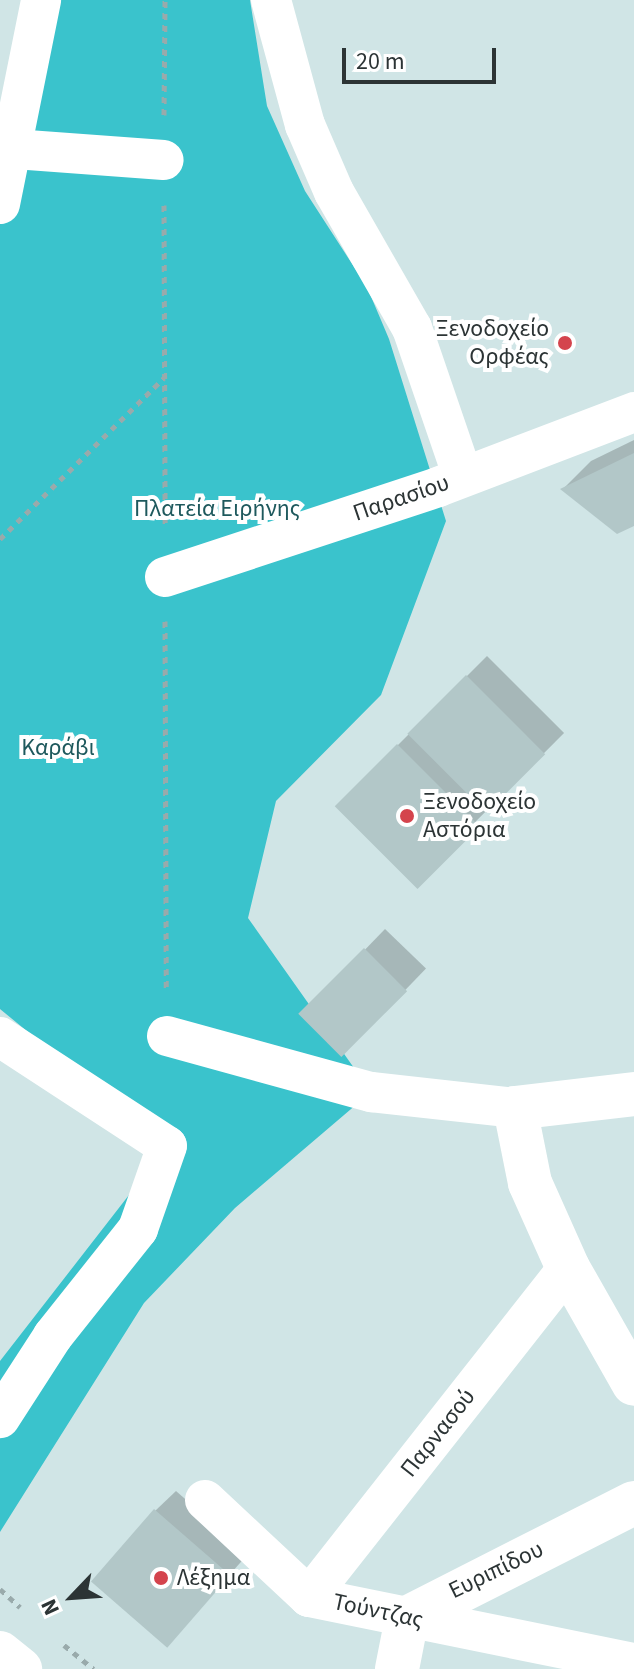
<!DOCTYPE html>
<html>
<head>
<meta charset="utf-8">
<style>
  body { margin:0 }
  #map { position:relative; width:634px; height:1669px; overflow:hidden; background:#d0e5e6; font-family:"Source Sans 3",sans-serif }
  div>[style] { position:absolute }
  .green>* { inset:0; background:#3ac3cc }
  .shadow>* { inset:0; background:#0003; transform-origin:0 0 }
  .building>* { inset:0; background:#b2c7c8; transform-origin:0 0 }
  .path>* { height:5px; margin-top:-2.5px; transform-origin:0; background:repeating-linear-gradient(90deg,#99aaab 0 6px,transparent 0 12px) }
  .pedestrian>* { height:40px; margin:-20px; padding:0 20px; transform-origin:20px; border-radius:20px; background:#fff }
  .minor>* { height:44px; margin:-22px; padding:0 22px; transform-origin:22px; border-radius:22px; background:#fff }
  .primary>* { height:44px; margin:-22px; padding:0 22px; transform-origin:22px; border-radius:22px; background:#fff }
  .dots>* { width:22px; height:22px; translate:-50% -50%; box-sizing:border-box; border:4px solid #fff; border-radius:50% }
  span { translate:-50% -50%; white-space:nowrap; text-align:center; line-height:1.15; -webkit-text-stroke:8px #fff; paint-order:stroke }
  .poi-label { font-size:24px; color:#2c3435 }
  .right { translate:-100% -50%; text-align:right }
  .left { translate:0 -50%; text-align:left }
  .street-label { font-size:24px; color:#2c3435 }
  .park-label { font-size:24px; color:#1e595d }
  .north { position:absolute; left:32px; top:1557px; width:80px; height:80px; -webkit-text-stroke:6px #fff; paint-order:stroke; rotate:245deg; font-size:22px; font-weight:700; line-height:32px; text-align:center; color:#2c3435 }
  .north::after { content:''; display:block; margin:auto; width:28px; height:36px; background:#2c3435; clip-path:polygon(50% 0,100% 100%,50% 72%,0 100%) }
  .scale { position:absolute; left:342px; top:48px; width:154px; height:36px; box-sizing:border-box; border:4px solid #2c3435; border-top:0; padding-left:10px; font-size:24px; line-height:28px; white-space:nowrap; color:#2c3435; -webkit-text-stroke:6px #fff; paint-order:stroke }
</style>
</head>
<body>
<div id="map">
  <div class="green">
    <i style="clip-path:polygon(42px 0,250px 0,267px 106px,305px 191px,367px 287px,389px 339px,446px 521px,381px 695px,276px 801px,248px 918px,371px 1092px,235px 1208px,144px 1303px,0 1532px,0 1361px,167px 1146px,0 1009px,0 201px)"></i>
  </div>
  <div class="shadow">
    <i style="clip-path:polygon(634px 440px,634px 524px,563px 489px,591px 461px)"></i>
    <i style="left:487px;top:656px;width:109px;height:211px;rotate:45deg"></i>
    <i style="left:385px;top:929px;width:57px;height:119px;rotate:44deg"></i>
    <i style="clip-path:polygon(176px 1491px,248px 1554px,168px 1644px,155px 1511px)"></i>
  </div>
  <div class="building">
    <i style="clip-path:polygon(634px 453px,634px 526px,617px 534px,560px 489px)"></i>
    <i style="left:466px;top:675px;width:112px;height:83px;rotate:45deg"></i>
    <i style="left:397px;top:744px;width:117px;height:88px;rotate:45deg"></i>
    <i style="left:364px;top:948px;width:61px;height:93px;rotate:45deg"></i>
    <i style="left:154px;top:1509px;width:101px;height:96px;rotate:41deg"></i>
  </div>
  <div class="path">
    <i style="left:164px;top:115px;width:115px;rotate:-89.5deg"></i>
    <i style="left:164px;top:205px;width:322px;rotate:89.8deg"></i>
    <i style="left:0;top:539px;width:230px;rotate:-44.5deg"></i>
    <i style="left:165px;top:621px;width:370px;rotate:89.8deg"></i>
    <i style="left:0;top:1589px;width:27px;rotate:42deg"></i>
    <i style="left:64px;top:1645px;width:38px;rotate:39deg"></i>
  </div>
  <div class="pedestrian">
    <i style="left:271px;top:0;width:130px;rotate:74.8deg"></i>
    <i style="left:305px;top:125px;width:73px;rotate:66.6deg"></i>
    <i style="left:334px;top:192px;width:157px;rotate:60.2deg"></i>
    <i style="left:412px;top:328px;width:157px;rotate:71.1deg"></i>
    <i style="left:0;top:148px;width:164px;rotate:4.2deg"></i>
    <i style="left:0;top:204px;width:208px;rotate:-78.6deg"></i>
    <i style="left:165px;top:577px;width:287px;rotate:-18.2deg"></i>
    <i style="left:438px;top:487px;width:210px;rotate:-20.9deg"></i>
    <i style="left:167px;top:1036px;width:212px;rotate:15.4deg"></i>
    <i style="left:371px;top:1092px;width:145px;rotate:6.3deg"></i>
    <i style="left:0;top:1037px;width:199px;rotate:33.1deg"></i>
    <i style="left:167px;top:1146px;width:88px;rotate:109.3deg"></i>
    <i style="left:138px;top:1229px;width:137px;rotate:128.5deg"></i>
    <i style="left:53px;top:1336px;width:98px;rotate:122.9deg"></i>
    <i style="left:205px;top:1500px;width:142px;rotate:43deg"></i>
    <i style="left:309px;top:1597px;width:332px;rotate:11.5deg"></i>
    <i style="left:309px;top:1597px;width:419px;rotate:-51.8deg"></i>
  </div>
  <div class="minor">
    <i style="left:634px;top:1094px;width:120px;rotate:173.3deg"></i>
    <i style="left:515px;top:1108px;width:76px;rotate:78.7deg"></i>
    <i style="left:530px;top:1183px;width:93px;rotate:65.9deg"></i>
    <i style="left:568px;top:1268px;width:133px;rotate:60.4deg"></i>
    <i style="left:397px;top:1669px;width:52px;rotate:-78.9deg"></i>
    <i style="left:407px;top:1618px;width:254px;rotate:-26.9deg"></i>
  </div>
  <div class="primary">
    <i style="left:0;top:1653px;width:26px;rotate:39deg"></i>
  </div>
  <div class="dots">
    <i style="left:565px;top:343px;background:#d4444d"></i>
    <i style="left:407px;top:816px;background:#d4444d"></i>
    <i style="left:161px;top:1578px;background:#d4444d"></i>
  </div>
  <div class="poi-label">
    <span class="right" style="left:549px;top:343px">Ξενοδοχείο<br>Ορφέας</span>
    <span class="left" style="left:423px;top:816px">Ξενοδοχείο<br>Αστόρια</span>
    <span class="left" style="left:177px;top:1578px">Λέξημα</span>
  </div>
  <div class="street-label">
    <span style="left:401px;top:498px;rotate:-19deg">Παρασίου</span>
    <span style="left:438px;top:1433px;rotate:-52deg">Παρνασού</span>
    <span style="left:496px;top:1570px;rotate:-26deg">Ευριπίδου</span>
    <span style="left:378px;top:1611px;rotate:12deg">Τούντζας</span>
  </div>
  <div class="park-label">
    <span style="left:217px;top:509px">Πλατεία Ειρήνης</span>
    <span style="left:58px;top:748px">Καράβι</span>
  </div>
  <div class="north">N</div>
  <div class="scale">20 m</div>
</div>
</body>
</html>
